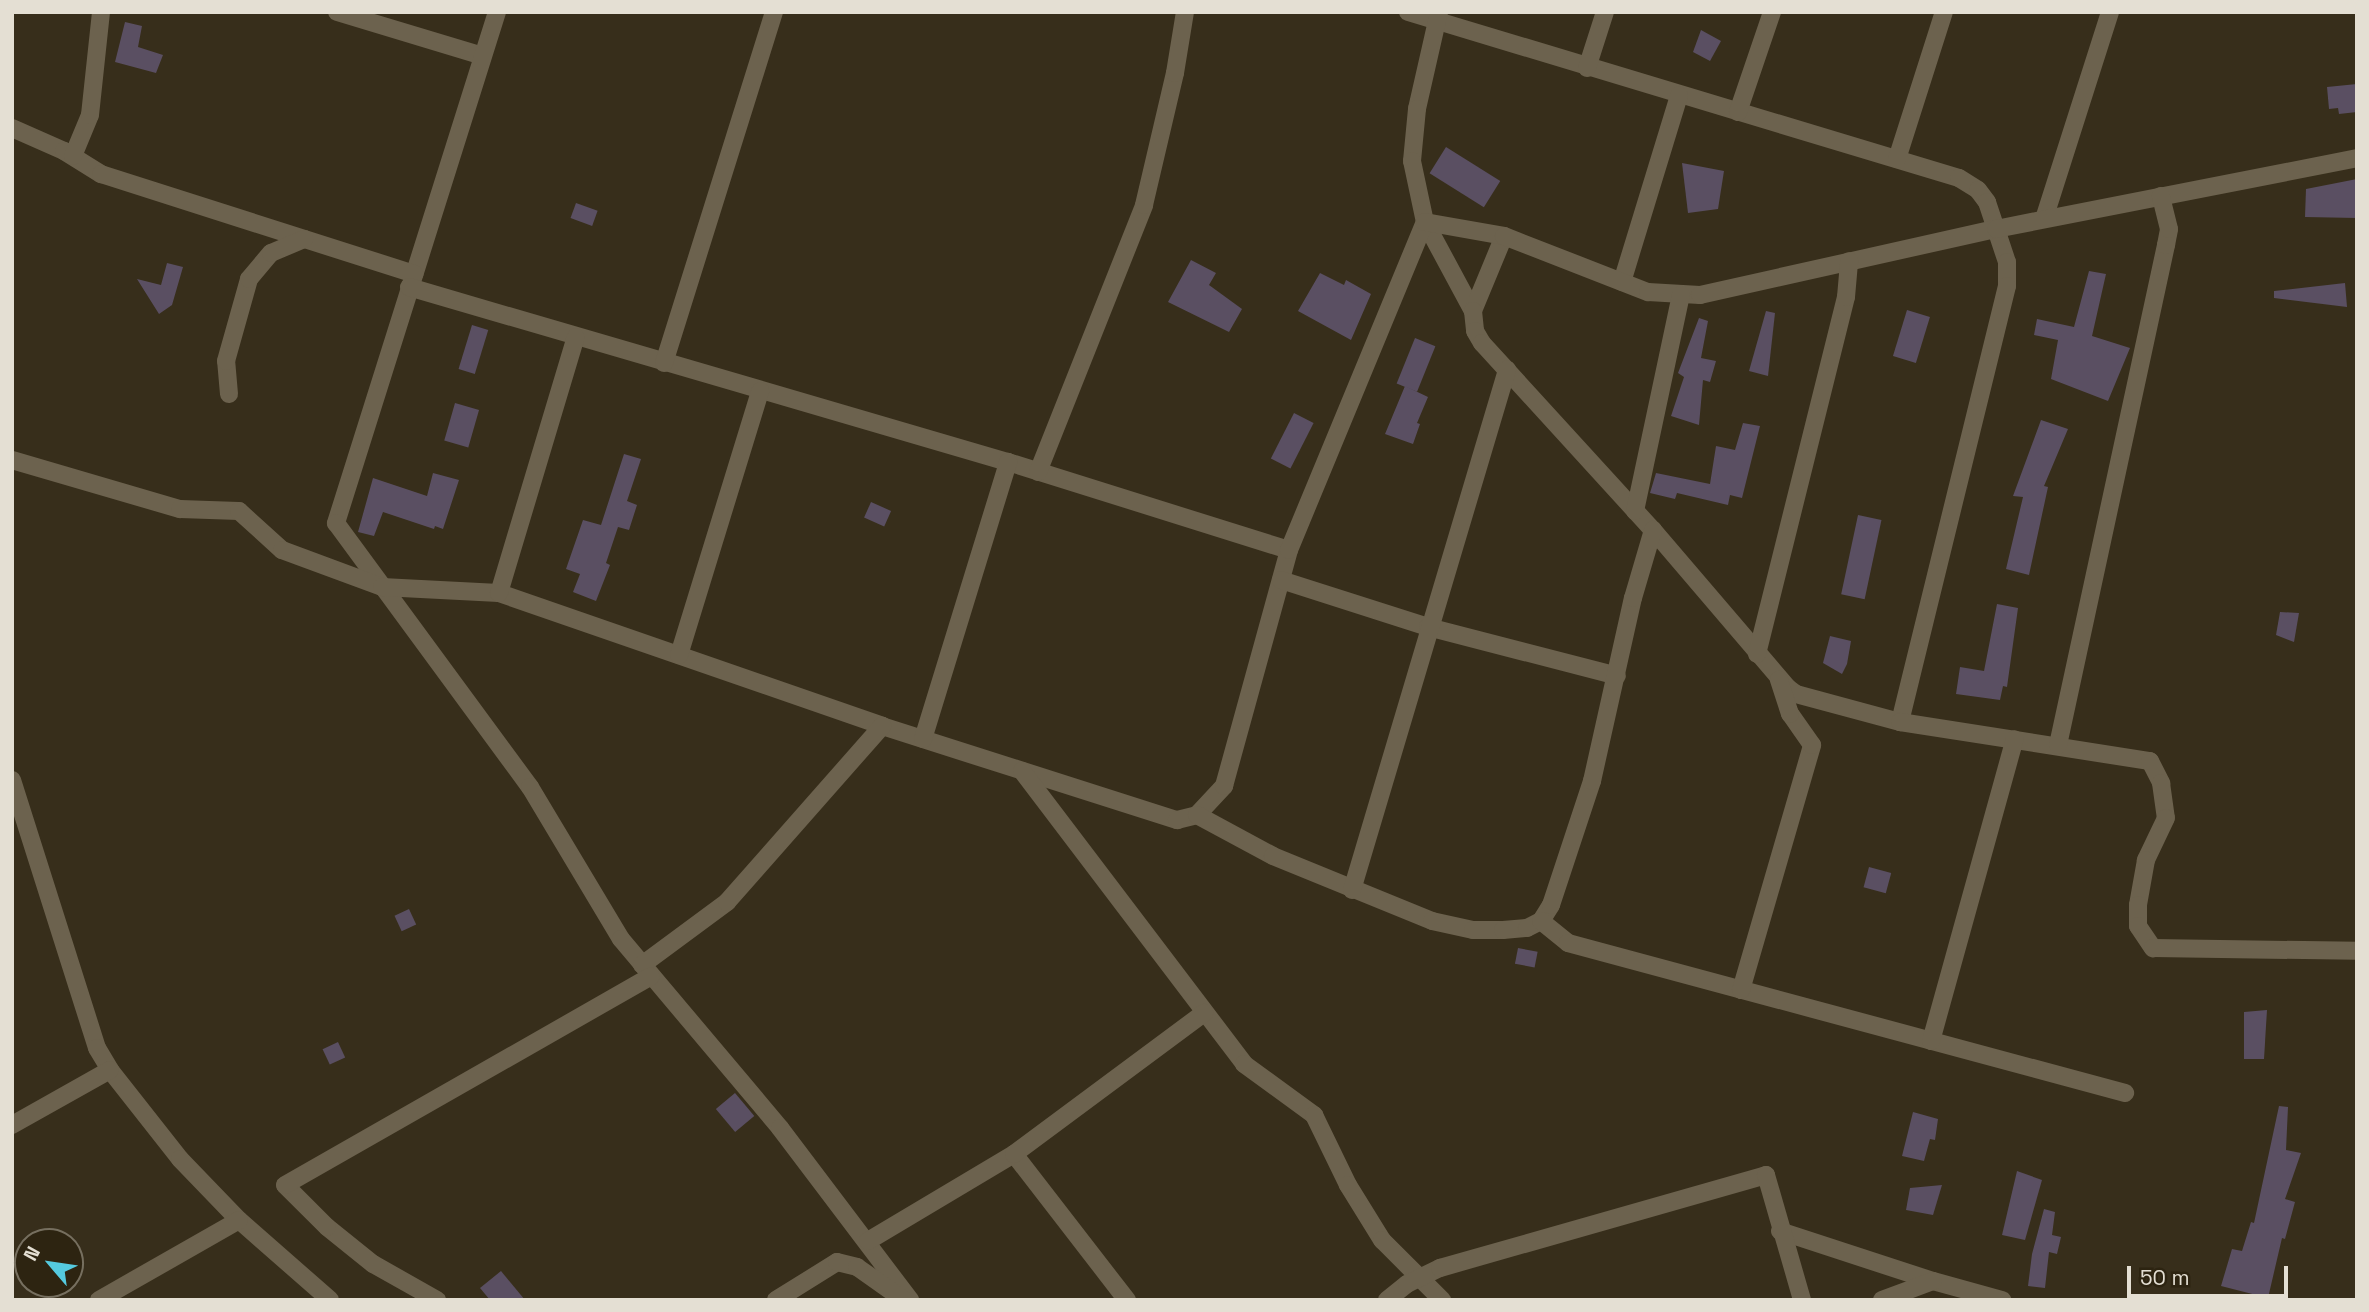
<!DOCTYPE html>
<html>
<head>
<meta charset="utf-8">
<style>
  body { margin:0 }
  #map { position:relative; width:2369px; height:1312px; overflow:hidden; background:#372e1b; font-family:"Space Grotesk",sans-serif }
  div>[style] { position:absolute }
  .building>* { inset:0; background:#5a4f62; transform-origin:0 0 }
  .street>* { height:18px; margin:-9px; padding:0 9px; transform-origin:9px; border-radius:9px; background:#6c624e }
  span { translate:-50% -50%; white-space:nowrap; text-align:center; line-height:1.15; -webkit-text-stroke:5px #2d2411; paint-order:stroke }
  .frame { position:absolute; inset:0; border:14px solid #e4dfd3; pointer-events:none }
  .north { position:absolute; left:14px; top:1228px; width:70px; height:70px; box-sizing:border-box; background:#2d2411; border:2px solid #766f5f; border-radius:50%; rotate:299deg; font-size:19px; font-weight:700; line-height:28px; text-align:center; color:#e4dfd3 }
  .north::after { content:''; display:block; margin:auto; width:24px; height:32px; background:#55cadf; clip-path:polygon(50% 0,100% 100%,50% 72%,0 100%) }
  .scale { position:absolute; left:2127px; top:1266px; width:161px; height:32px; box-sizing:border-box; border:4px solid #e4dfd3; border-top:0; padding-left:9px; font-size:21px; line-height:24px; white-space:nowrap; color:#e4dfd3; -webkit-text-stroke:5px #2d2411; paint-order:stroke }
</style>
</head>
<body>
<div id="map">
  <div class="building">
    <i style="clip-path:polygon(125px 22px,142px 26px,138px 47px,163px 55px,156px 73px,115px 62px)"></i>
    <i style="clip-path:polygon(1701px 30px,1721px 41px,1710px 61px,1693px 52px)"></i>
    <i style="clip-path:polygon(2357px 84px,2357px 112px,2339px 114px,2338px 108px,2329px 109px,2327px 87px)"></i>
    <i style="left:1446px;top:147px;width:64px;height:31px;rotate:32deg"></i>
    <i style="clip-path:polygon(1682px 163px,1724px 171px,1718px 209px,1688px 213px)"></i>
    <i style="clip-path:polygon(2357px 179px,2357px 218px,2305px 217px,2306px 189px)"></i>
    <i style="left:576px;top:203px;width:23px;height:16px;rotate:20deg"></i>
    <i style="clip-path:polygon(1191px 260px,1216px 273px,1209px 285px,1242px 309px,1229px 332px,1168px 302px)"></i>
    <i style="clip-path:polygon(167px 263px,183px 267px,172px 305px,159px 314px,137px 279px,161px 285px)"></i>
    <i style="clip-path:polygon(2089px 271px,2106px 274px,2092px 336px,2130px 348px,2108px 401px,2051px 379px,2058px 340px,2034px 335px,2037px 319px,2074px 327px)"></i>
    <i style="clip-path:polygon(1320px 273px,1344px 285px,1346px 280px,1371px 294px,1351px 340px,1298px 311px)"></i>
    <i style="clip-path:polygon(2345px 283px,2347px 307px,2274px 298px,2274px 291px)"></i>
    <i style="left:1907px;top:310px;width:24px;height:48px;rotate:17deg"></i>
    <i style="clip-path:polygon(1766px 311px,1775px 313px,1768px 376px,1749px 371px)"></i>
    <i style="clip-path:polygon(1699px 318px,1708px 321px,1701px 358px,1716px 361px,1710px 382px,1703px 380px,1699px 425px,1671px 416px,1684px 377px,1678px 373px)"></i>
    <i style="left:472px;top:325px;width:17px;height:46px;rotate:17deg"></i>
    <i style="left:1415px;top:338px;width:22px;height:49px;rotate:22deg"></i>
    <i style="clip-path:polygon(1405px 386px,1428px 397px,1417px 423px,1420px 424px,1413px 444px,1385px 434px)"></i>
    <i style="left:455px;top:403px;width:25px;height:39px;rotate:16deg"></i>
    <i style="left:1294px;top:413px;width:22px;height:51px;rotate:27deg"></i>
    <i style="clip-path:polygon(2041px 420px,2068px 429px,2044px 486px,2048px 487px,2029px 575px,2006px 569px,2023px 497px,2013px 496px)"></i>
    <i style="clip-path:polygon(1743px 423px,1760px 426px,1742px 498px,1730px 495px,1728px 505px,1677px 493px,1675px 499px,1650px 493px,1656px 473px,1710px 484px,1716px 446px,1735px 450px)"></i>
    <i style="clip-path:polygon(624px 454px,641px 459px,627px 501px,637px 505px,629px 530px,618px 527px,606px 563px,610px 565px,596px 601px,573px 592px,580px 574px,566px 569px,583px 520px,601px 525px)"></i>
    <i style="clip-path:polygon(433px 473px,459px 480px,443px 529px,435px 526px,434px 529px,383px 512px,374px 536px,358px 532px,373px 478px,427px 496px)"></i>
    <i style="left:871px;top:502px;width:22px;height:17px;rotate:24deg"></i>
    <i style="left:1858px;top:515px;width:24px;height:81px;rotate:12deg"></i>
    <i style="clip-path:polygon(1997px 604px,2018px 608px,2007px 687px,2003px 686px,2000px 700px,1956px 694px,1960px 667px,1984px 671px)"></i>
    <i style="clip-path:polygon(2280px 612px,2299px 613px,2294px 642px,2276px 635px)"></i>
    <i style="clip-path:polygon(1830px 636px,1851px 641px,1847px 664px,1842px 674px,1823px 663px)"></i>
    <i style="left:1869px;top:867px;width:23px;height:21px;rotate:15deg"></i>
    <i style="left:409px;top:909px;width:17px;height:16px;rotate:65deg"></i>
    <i style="left:1518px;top:948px;width:20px;height:16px;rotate:11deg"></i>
    <i style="clip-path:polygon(2267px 1010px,2264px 1059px,2244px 1059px,2244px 1012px)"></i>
    <i style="left:338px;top:1042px;width:17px;height:17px;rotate:65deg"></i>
    <i style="left:735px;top:1093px;width:30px;height:25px;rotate:50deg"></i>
    <i style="clip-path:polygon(2279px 1106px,2288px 1107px,2286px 1150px,2301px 1153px,2285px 1199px,2295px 1202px,2285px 1239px,2282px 1238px,2268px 1298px,2221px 1286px,2232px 1249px,2242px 1251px,2251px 1222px,2254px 1223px)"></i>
    <i style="clip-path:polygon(1913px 1112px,1938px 1119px,1935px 1140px,1930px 1139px,1924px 1161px,1902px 1156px)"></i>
    <i style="clip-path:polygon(2017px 1171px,2042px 1180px,2025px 1240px,2002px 1235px)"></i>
    <i style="clip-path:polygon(1942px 1185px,1933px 1215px,1906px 1210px,1910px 1188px)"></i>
    <i style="clip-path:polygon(2044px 1209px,2055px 1212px,2052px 1235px,2061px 1237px,2057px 1254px,2049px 1252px,2045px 1288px,2028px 1286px,2032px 1254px)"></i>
    <i style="clip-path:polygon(501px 1271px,525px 1300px,490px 1300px,480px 1288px)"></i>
  </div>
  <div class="street">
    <i style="left:337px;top:12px;width:152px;rotate:16.8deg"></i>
    <i style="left:497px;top:12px;width:536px;rotate:107.49deg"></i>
    <i style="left:336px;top:523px;width:328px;rotate:53.7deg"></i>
    <i style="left:530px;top:787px;width:177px;rotate:59.1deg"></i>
    <i style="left:621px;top:939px;width:247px;rotate:49.9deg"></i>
    <i style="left:780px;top:1128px;width:216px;rotate:52.9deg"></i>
    <i style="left:1408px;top:12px;width:575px;rotate:16.77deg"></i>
    <i style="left:1959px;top:178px;width:22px;rotate:32deg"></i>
    <i style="left:1978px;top:190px;width:15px;rotate:53deg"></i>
    <i style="left:1987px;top:202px;width:63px;rotate:71.6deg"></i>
    <i style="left:2007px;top:262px;width:24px;rotate:90deg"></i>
    <i style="left:2007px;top:286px;width:449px;rotate:103.8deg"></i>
    <i style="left:1439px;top:12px;width:99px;rotate:102.8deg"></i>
    <i style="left:1417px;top:109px;width:52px;rotate:95.5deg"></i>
    <i style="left:1412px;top:161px;width:62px;rotate:78deg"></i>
    <i style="left:1425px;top:222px;width:101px;rotate:61.7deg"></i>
    <i style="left:1587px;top:68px;width:59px;rotate:-72.2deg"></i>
    <i style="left:1738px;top:112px;width:106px;rotate:-71.2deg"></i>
    <i style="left:12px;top:128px;width:57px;rotate:23.9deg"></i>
    <i style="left:64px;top:151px;width:44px;rotate:31.9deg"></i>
    <i style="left:101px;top:174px;width:329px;rotate:17.7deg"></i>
    <i style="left:73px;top:156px;width:44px;rotate:-67.5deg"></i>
    <i style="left:90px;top:115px;width:104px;rotate:-83.9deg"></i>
    <i style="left:1897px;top:159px;width:154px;rotate:-72.3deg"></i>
    <i style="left:2044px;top:219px;width:217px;rotate:-72.3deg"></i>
    <i style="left:1504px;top:236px;width:81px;rotate:112.5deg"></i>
    <i style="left:1473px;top:311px;width:20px;rotate:84deg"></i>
    <i style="left:1475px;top:331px;width:14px;rotate:60deg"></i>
    <i style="left:1482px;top:343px;width:253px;rotate:47.6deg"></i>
    <i style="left:1653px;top:530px;width:208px;rotate:49.5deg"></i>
    <i style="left:1788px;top:688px;width:10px;rotate:37deg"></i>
    <i style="left:1796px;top:694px;width:108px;rotate:15.1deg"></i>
    <i style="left:1900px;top:722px;width:253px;rotate:8.9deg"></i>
    <i style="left:2150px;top:761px;width:25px;rotate:63deg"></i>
    <i style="left:2161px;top:783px;width:35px;rotate:82deg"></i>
    <i style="left:2166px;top:818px;width:47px;rotate:115.5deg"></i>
    <i style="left:2146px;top:860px;width:46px;rotate:100.1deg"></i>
    <i style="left:2138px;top:905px;width:21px;rotate:90deg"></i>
    <i style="left:2138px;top:926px;width:27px;rotate:56deg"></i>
    <i style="left:2153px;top:948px;width:204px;rotate:0.8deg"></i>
    <i style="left:1622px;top:282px;width:195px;rotate:-73deg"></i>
    <i style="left:409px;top:287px;width:624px;rotate:16.29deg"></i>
    <i style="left:1008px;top:462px;width:294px;rotate:17.4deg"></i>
    <i style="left:664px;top:363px;width:368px;rotate:-72.6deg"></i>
    <i style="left:229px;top:394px;width:33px;rotate:-95deg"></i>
    <i style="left:226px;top:361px;width:85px;rotate:-74.3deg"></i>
    <i style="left:249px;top:279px;width:34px;rotate:-50deg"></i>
    <i style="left:271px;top:253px;width:36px;rotate:-23deg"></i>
    <i style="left:12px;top:460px;width:175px;rotate:16.3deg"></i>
    <i style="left:180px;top:509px;width:59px;rotate:1.9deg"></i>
    <i style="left:239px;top:511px;width:58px;rotate:42.2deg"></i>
    <i style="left:282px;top:550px;width:107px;rotate:20.3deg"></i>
    <i style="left:382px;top:587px;width:117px;rotate:2.9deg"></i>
    <i style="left:499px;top:593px;width:405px;rotate:19.1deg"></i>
    <i style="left:882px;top:726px;width:310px;rotate:17.7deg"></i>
    <i style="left:1177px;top:820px;width:21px;rotate:-14deg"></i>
    <i style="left:1197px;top:815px;width:40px;rotate:-47deg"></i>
    <i style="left:1224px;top:786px;width:245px;rotate:-74.6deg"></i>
    <i style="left:1289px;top:550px;width:355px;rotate:-67.5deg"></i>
    <i style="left:1425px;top:222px;width:80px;rotate:10deg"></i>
    <i style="left:1504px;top:236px;width:155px;rotate:21.3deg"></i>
    <i style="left:1648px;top:292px;width:52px;rotate:3.3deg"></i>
    <i style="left:1700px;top:295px;width:303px;rotate:-12.6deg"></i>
    <i style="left:1996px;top:229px;width:368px;rotate:-11.1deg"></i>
    <i style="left:1038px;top:472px;width:287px;rotate:-68.3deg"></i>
    <i style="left:1144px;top:205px;width:136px;rotate:-76.8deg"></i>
    <i style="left:1175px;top:73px;width:62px;rotate:-80.7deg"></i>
    <i style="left:1635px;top:511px;width:221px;rotate:-78deg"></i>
    <i style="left:1281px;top:580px;width:154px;rotate:17.7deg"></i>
    <i style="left:1428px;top:627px;width:195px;rotate:14.5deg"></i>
    <i style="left:499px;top:593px;width:267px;rotate:-73.3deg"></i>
    <i style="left:1757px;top:654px;width:368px;rotate:-76deg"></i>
    <i style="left:1846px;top:297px;width:36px;rotate:-85deg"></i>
    <i style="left:679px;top:655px;width:276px;rotate:-72.9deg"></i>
    <i style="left:923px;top:739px;width:290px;rotate:-72.9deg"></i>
    <i style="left:2058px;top:745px;width:512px;rotate:-77.81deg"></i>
    <i style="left:2166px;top:245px;width:16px;rotate:-79deg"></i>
    <i style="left:2169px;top:229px;width:34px;rotate:-104deg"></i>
    <i style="left:1022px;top:771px;width:368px;rotate:52.8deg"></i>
    <i style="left:1244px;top:1064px;width:87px;rotate:36.1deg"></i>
    <i style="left:1314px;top:1115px;width:78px;rotate:64.1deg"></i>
    <i style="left:1348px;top:1185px;width:65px;rotate:58.3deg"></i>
    <i style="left:1382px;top:1240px;width:85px;rotate:45deg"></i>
    <i style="left:12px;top:780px;width:281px;rotate:72.4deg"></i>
    <i style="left:97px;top:1048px;width:26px;rotate:59deg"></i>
    <i style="left:110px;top:1070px;width:113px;rotate:51.8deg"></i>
    <i style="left:180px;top:1159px;width:85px;rotate:46deg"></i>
    <i style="left:239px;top:1220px;width:121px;rotate:41.3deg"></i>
    <i style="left:1197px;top:815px;width:86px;rotate:28.3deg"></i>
    <i style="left:1273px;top:856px;width:172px;rotate:22.2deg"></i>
    <i style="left:1432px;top:921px;width:42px;rotate:12.4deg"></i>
    <i style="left:1473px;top:930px;width:30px"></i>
    <i style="left:1503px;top:930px;width:24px;rotate:-5deg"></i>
    <i style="left:1527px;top:928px;width:16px;rotate:-27deg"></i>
    <i style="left:1541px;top:921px;width:19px;rotate:-58deg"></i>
    <i style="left:1551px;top:905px;width:131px;rotate:-71.7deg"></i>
    <i style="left:1592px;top:781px;width:188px;rotate:-77.4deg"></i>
    <i style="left:1633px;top:598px;width:71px;rotate:-73.6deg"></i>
    <i style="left:1352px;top:890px;width:543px;rotate:-73.4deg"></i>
    <i style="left:1541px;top:921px;width:35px;rotate:39deg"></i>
    <i style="left:1568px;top:943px;width:577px;rotate:15.07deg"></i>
    <i style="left:642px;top:965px;width:106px;rotate:-36.5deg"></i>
    <i style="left:727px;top:902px;width:235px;rotate:-48.6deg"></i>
    <i style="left:1741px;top:990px;width:255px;rotate:-73.8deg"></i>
    <i style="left:1812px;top:745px;width:38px;rotate:-125deg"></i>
    <i style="left:1790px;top:714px;width:36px;rotate:-108deg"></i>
    <i style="left:1931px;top:1041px;width:313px;rotate:-74.5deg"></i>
    <i style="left:12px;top:1125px;width:112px;rotate:-29.3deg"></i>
    <i style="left:1014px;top:1154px;width:185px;rotate:52.3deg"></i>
    <i style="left:1780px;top:1231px;width:161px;rotate:18.1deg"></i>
    <i style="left:1933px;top:1281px;width:72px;rotate:15.4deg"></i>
    <i style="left:868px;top:1241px;width:170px;rotate:-30.8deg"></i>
    <i style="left:1014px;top:1154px;width:237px;rotate:-36.6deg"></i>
    <i style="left:99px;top:1300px;width:161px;rotate:-29.7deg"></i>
    <i style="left:437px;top:1300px;width:73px;rotate:-150.6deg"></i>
    <i style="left:373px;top:1264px;width:59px;rotate:-141.2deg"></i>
    <i style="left:327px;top:1227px;width:59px;rotate:-135deg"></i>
    <i style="left:285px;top:1185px;width:421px;rotate:-29.7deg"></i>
    <i style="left:776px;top:1300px;width:72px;rotate:-31.9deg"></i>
    <i style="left:837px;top:1262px;width:21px;rotate:14deg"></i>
    <i style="left:857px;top:1267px;width:57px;rotate:35.1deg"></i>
    <i style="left:1387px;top:1300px;width:26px;rotate:-39deg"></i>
    <i style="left:1407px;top:1284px;width:37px;rotate:-26deg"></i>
    <i style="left:1440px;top:1268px;width:339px;rotate:-15.9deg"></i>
    <i style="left:1766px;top:1175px;width:130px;rotate:73.9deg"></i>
    <i style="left:1882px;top:1300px;width:54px;rotate:-20.4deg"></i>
  </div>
  <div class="frame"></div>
  <div class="north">N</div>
  <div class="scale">50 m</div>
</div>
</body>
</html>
